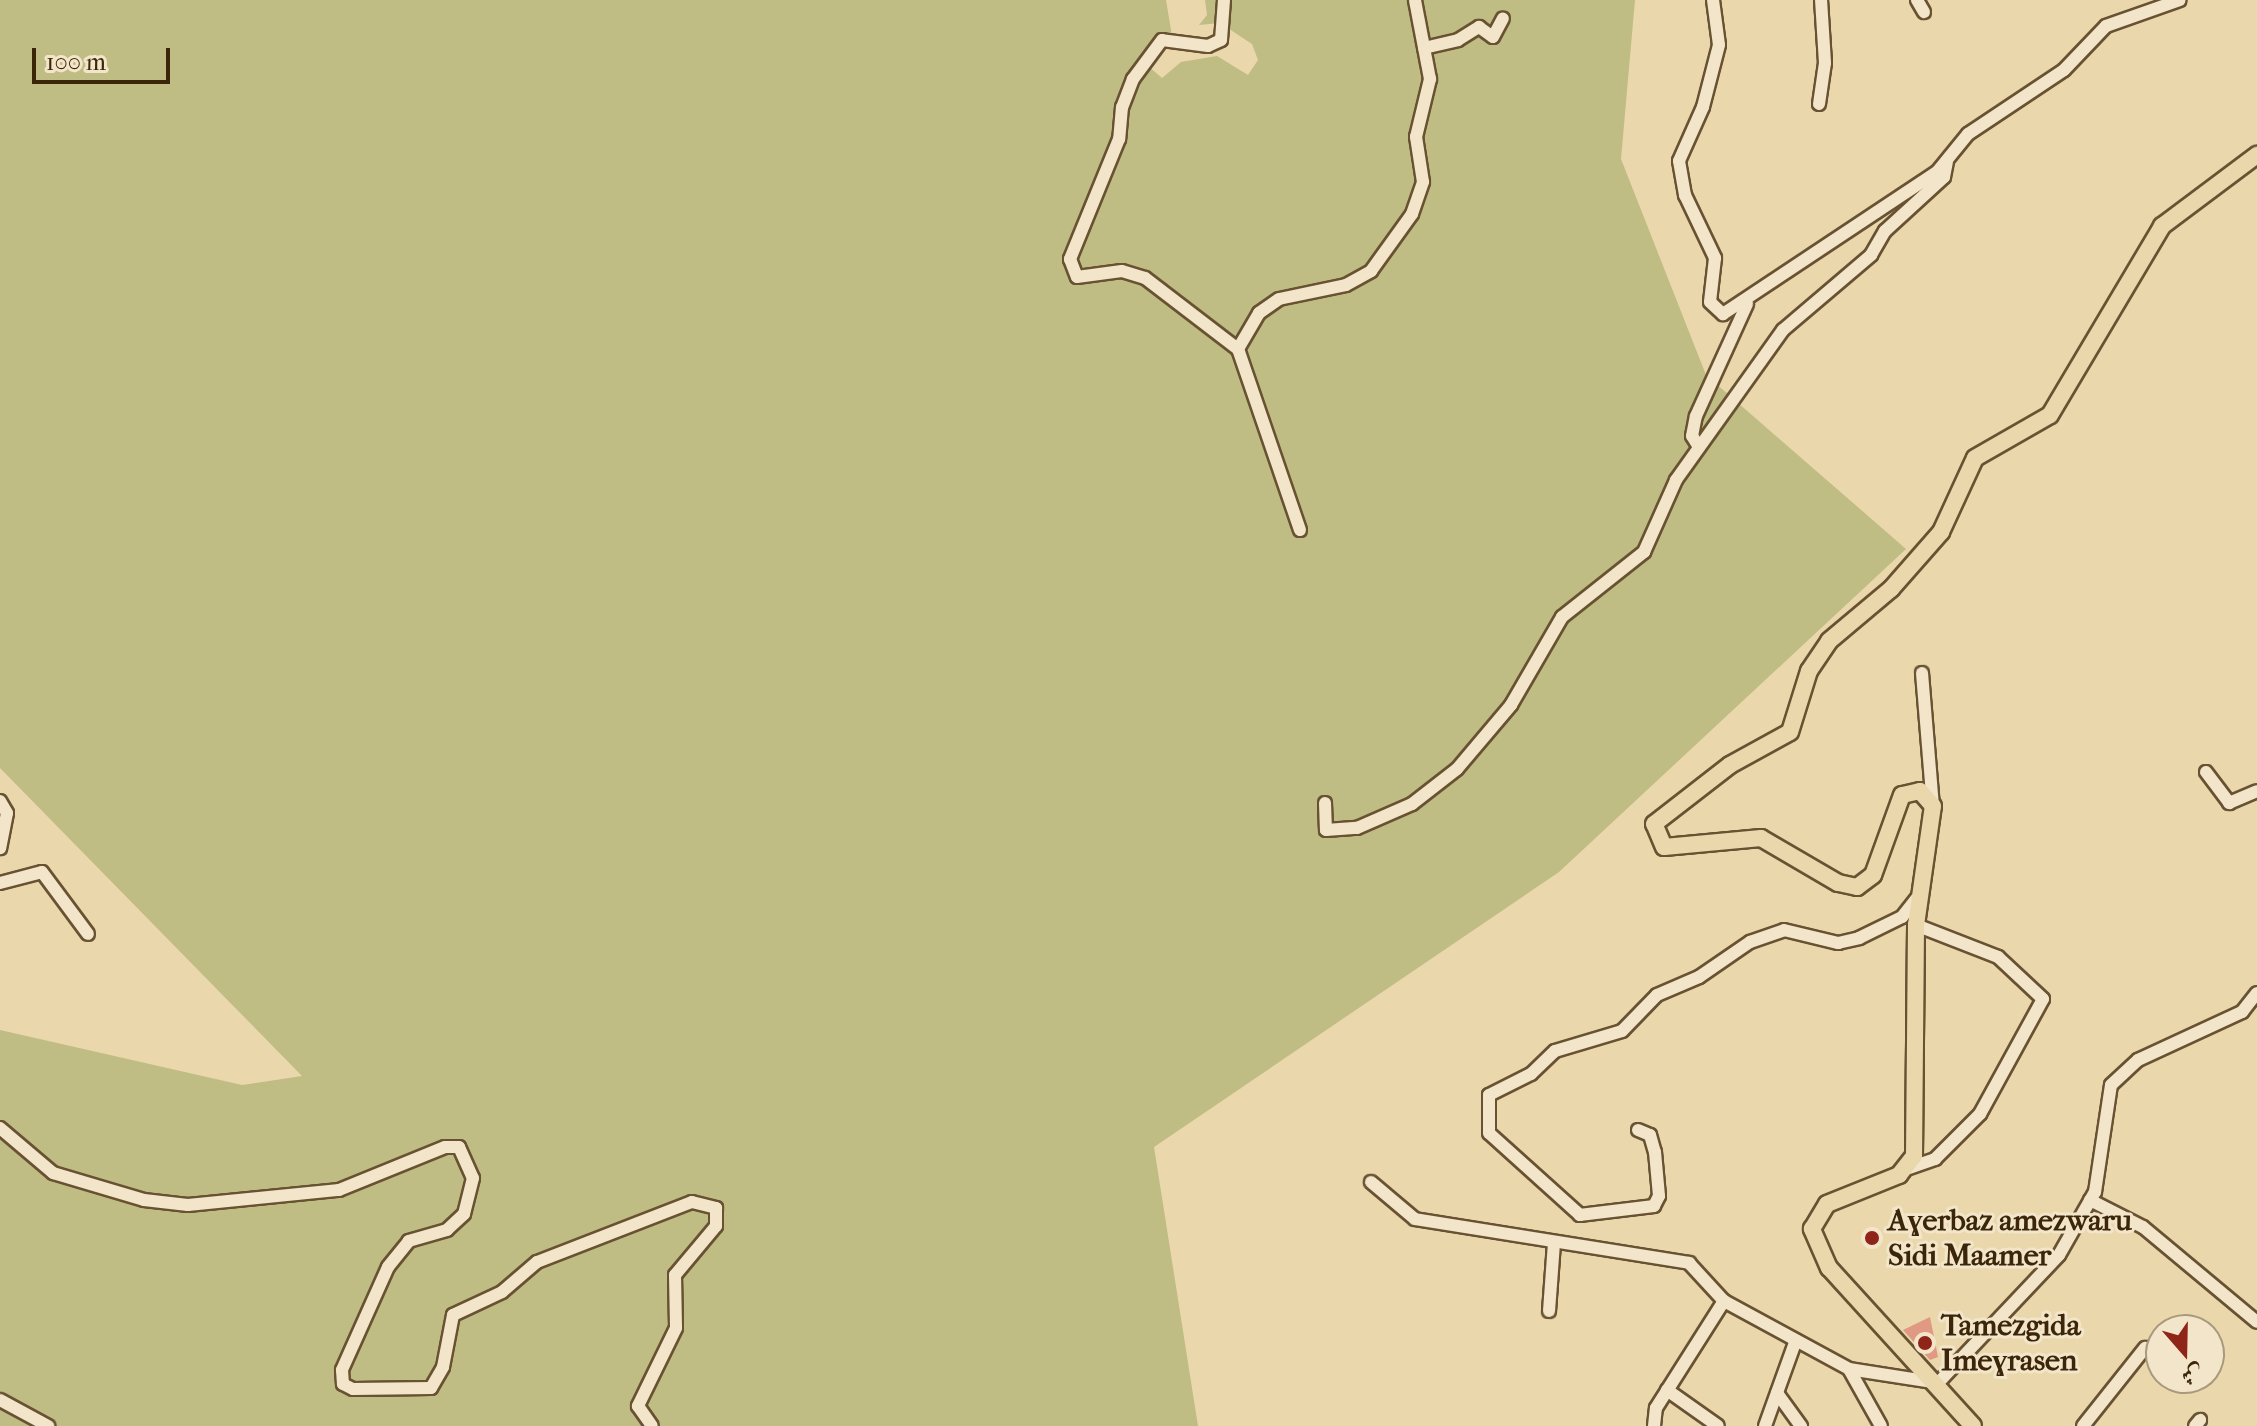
<!DOCTYPE html>
<html>
<head>
<meta charset="utf-8">
<style>
  body { margin:0 }
  #map { position:relative; width:2257px; height:1426px; overflow:hidden; background:#ebd7ac; font-family:"IM FELL French Canon",Amiri,serif }
  div>[style] { position:absolute }
  .green>* { inset:0; background:#bfbc84 }
  .building>* { inset:0; background:#e09982 }
  .roads { filter:drop-shadow(2px 0 #685232) drop-shadow(-2px 0 #685232) drop-shadow(0 2px #685232) drop-shadow(0 -2px #685232) }
  .minor>* { height:12px; margin:-6px; padding:0 6px; transform-origin:6px; border-radius:6px; background:#f2e5c9 }
  .major>* { height:16px; margin:-8px; padding:0 8px; transform-origin:8px; border-radius:8px; background:#ebd7ac }
  .dots>* { width:22px; height:22px; translate:-50% -50%; box-sizing:border-box; border:4px solid #f2e5c9; border-radius:50% }
  span { translate:-50% -50%; white-space:nowrap; text-align:center; line-height:1.15; -webkit-text-stroke:6px #f2e5c9; paint-order:stroke }
  .poi-label { font-size:30px; color:#3c260a; font-weight:700 }
  .left { translate:0 -50%; text-align:left }
  .north { position:absolute; left:2145px; top:1314px; width:80px; height:80px; box-sizing:border-box; background:#f2e5c9; border:2px solid #a9997d; border-radius:50%; rotate:160deg; font-size:22px; font-weight:700; line-height:32px; text-align:center; color:#3c260a }
  .north::after { content:''; display:block; margin:auto; width:28px; height:36px; background:#8f2418; clip-path:polygon(50% 0,100% 100%,50% 72%,0 100%) }
  .scale { position:absolute; left:32px; top:48px; width:138px; height:36px; box-sizing:border-box; border:4px solid #3c260a; border-top:0; padding-left:10px; font-size:24px; line-height:28px; white-space:nowrap; color:#3c260a; -webkit-text-stroke:6px #f2e5c9; paint-order:stroke }
</style>
</head>
<body>
<div id="map">
  <div class="green">
    <i style="clip-path:polygon(0 0,1166px 0,1172px 36px,1147px 65px,1162px 78px,1181px 62px,1217px 56px,1248px 75px,1258px 60px,1252px 44px,1220px 23px,1199px 25px,1207px 15px,1205px 0,1635px 0,1621px 159px,1706px 375px,1906px 549px,1559px 872px,1154px 1147px,1198px 1426px,0 1426px,0 1030px,242px 1085px,302px 1076px,0 768px)"></i>
  </div>
  <div class="building">
    <i style="clip-path:polygon(1930px 1317px,1938px 1357px,1930px 1360px,1903px 1330px)"></i>
  </div>
  <div class="roads">
    <div class="minor">
      <i style="left:1224px;top:0;width:40px;rotate:94.3deg"></i>
      <i style="left:1221px;top:40px;width:14px;rotate:155deg"></i>
      <i style="left:1208px;top:46px;width:46px;rotate:-172.6deg"></i>
      <i style="left:1162px;top:40px;width:49px;rotate:126.6deg"></i>
      <i style="left:1133px;top:79px;width:30px;rotate:111deg"></i>
      <i style="left:1122px;top:107px;width:32px;rotate:95deg"></i>
      <i style="left:1119px;top:139px;width:130px;rotate:112.2deg"></i>
      <i style="left:1070px;top:259px;width:19px;rotate:69deg"></i>
      <i style="left:1077px;top:277px;width:45px;rotate:-7.6deg"></i>
      <i style="left:1122px;top:271px;width:24px;rotate:17deg"></i>
      <i style="left:1145px;top:278px;width:117px;rotate:37.4deg"></i>
      <i style="left:1713px;top:0;width:45px;rotate:82.4deg"></i>
      <i style="left:1719px;top:45px;width:64px;rotate:104.5deg"></i>
      <i style="left:1703px;top:107px;width:59px;rotate:114deg"></i>
      <i style="left:1679px;top:161px;width:35px;rotate:80deg"></i>
      <i style="left:1685px;top:195px;width:70px;rotate:64.5deg"></i>
      <i style="left:1715px;top:258px;width:44px;rotate:96.5deg"></i>
      <i style="left:1710px;top:302px;width:18px;rotate:43deg"></i>
      <i style="left:1723px;top:314px;width:257px;rotate:-33.6deg"></i>
      <i style="left:1937px;top:172px;width:49px;rotate:-50.8deg"></i>
      <i style="left:1968px;top:134px;width:115px;rotate:-33.7deg"></i>
      <i style="left:2064px;top:70px;width:61px;rotate:-46.3deg"></i>
      <i style="left:2106px;top:26px;width:78px;rotate:-19.4deg"></i>
      <i style="left:1917px;top:0;width:14px;rotate:60deg"></i>
      <i style="left:1424px;top:48px;width:35px;rotate:-13deg"></i>
      <i style="left:1458px;top:40px;width:25px;rotate:-32deg"></i>
      <i style="left:1479px;top:27px;width:17px;rotate:36deg"></i>
      <i style="left:1493px;top:37px;width:21px;rotate:-62deg"></i>
      <i style="left:1819px;top:104px;width:41px;rotate:-81.7deg"></i>
      <i style="left:1825px;top:63px;width:63px;rotate:-93.6deg"></i>
      <i style="left:1699px;top:447px;width:13px;rotate:-122deg"></i>
      <i style="left:1692px;top:436px;width:20px;rotate:-79deg"></i>
      <i style="left:1696px;top:416px;width:123px;rotate:-65.5deg"></i>
      <i style="left:1300px;top:530px;width:191px;rotate:-108.9deg"></i>
      <i style="left:1238px;top:349px;width:42px;rotate:-59.7deg"></i>
      <i style="left:1259px;top:313px;width:24px;rotate:-35deg"></i>
      <i style="left:1279px;top:299px;width:68px;rotate:-11.8deg"></i>
      <i style="left:1346px;top:285px;width:29px;rotate:-29deg"></i>
      <i style="left:1371px;top:271px;width:70px;rotate:-54.3deg"></i>
      <i style="left:1412px;top:214px;width:34px;rotate:-71deg"></i>
      <i style="left:1423px;top:182px;width:46px;rotate:-98.8deg"></i>
      <i style="left:1416px;top:137px;width:60px;rotate:-76.4deg"></i>
      <i style="left:1430px;top:79px;width:80px;rotate:-100.8deg"></i>
      <i style="left:1922px;top:673px;width:133px;rotate:85.3deg"></i>
      <i style="left:2206px;top:772px;width:39px;rotate:53deg"></i>
      <i style="left:2229px;top:803px;width:30px;rotate:-23deg"></i>
      <i style="left:0;top:801px;width:14px;rotate:60deg"></i>
      <i style="left:7px;top:813px;width:36px;rotate:101deg"></i>
      <i style="left:1325px;top:803px;width:27px;rotate:88deg"></i>
      <i style="left:1326px;top:830px;width:31px;rotate:-4deg"></i>
      <i style="left:1357px;top:828px;width:60px;rotate:-23.6deg"></i>
      <i style="left:1412px;top:804px;width:57px;rotate:-37.9deg"></i>
      <i style="left:1457px;top:769px;width:84px;rotate:-49.8deg"></i>
      <i style="left:1511px;top:705px;width:102px;rotate:-59.9deg"></i>
      <i style="left:1562px;top:617px;width:105px;rotate:-38.4deg"></i>
      <i style="left:1644px;top:552px;width:79px;rotate:-66deg"></i>
      <i style="left:1676px;top:480px;width:184px;rotate:-54.5deg"></i>
      <i style="left:1783px;top:330px;width:116px;rotate:-40.4deg"></i>
      <i style="left:1871px;top:255px;width:28px;rotate:-60deg"></i>
      <i style="left:1885px;top:231px;width:80px;rotate:-42.5deg"></i>
      <i style="left:1944px;top:177px;width:15px;rotate:-79deg"></i>
      <i style="left:0;top:883px;width:43px;rotate:-14.7deg"></i>
      <i style="left:42px;top:872px;width:77px;rotate:53.4deg"></i>
      <i style="left:0;top:1128px;width:70px;rotate:40.3deg"></i>
      <i style="left:53px;top:1173px;width:95px;rotate:16.5deg"></i>
      <i style="left:144px;top:1200px;width:44px;rotate:6.5deg"></i>
      <i style="left:188px;top:1205px;width:152px;rotate:-5.7deg"></i>
      <i style="left:339px;top:1190px;width:114px;rotate:-22.1deg"></i>
      <i style="left:445px;top:1147px;width:14px"></i>
      <i style="left:459px;top:1147px;width:34px;rotate:66deg"></i>
      <i style="left:473px;top:1178px;width:37px;rotate:104deg"></i>
      <i style="left:464px;top:1214px;width:23px;rotate:137deg"></i>
      <i style="left:447px;top:1230px;width:40px;rotate:164deg"></i>
      <i style="left:409px;top:1241px;width:33px;rotate:129deg"></i>
      <i style="left:388px;top:1267px;width:113px;rotate:114.1deg"></i>
      <i style="left:342px;top:1370px;width:14px;rotate:86deg"></i>
      <i style="left:343px;top:1384px;width:11px;rotate:27deg"></i>
      <i style="left:353px;top:1389px;width:78px;rotate:-0.7deg"></i>
      <i style="left:431px;top:1388px;width:24px;rotate:-60deg"></i>
      <i style="left:443px;top:1367px;width:53px;rotate:-79.1deg"></i>
      <i style="left:453px;top:1315px;width:54px;rotate:-25.1deg"></i>
      <i style="left:502px;top:1292px;width:46px;rotate:-40.6deg"></i>
      <i style="left:537px;top:1262px;width:166px;rotate:-21.2deg"></i>
      <i style="left:692px;top:1202px;width:25px;rotate:14deg"></i>
      <i style="left:716px;top:1208px;width:18px;rotate:90deg"></i>
      <i style="left:716px;top:1226px;width:64px;rotate:129.9deg"></i>
      <i style="left:675px;top:1275px;width:53px;rotate:88.9deg"></i>
      <i style="left:676px;top:1328px;width:87px;rotate:116deg"></i>
      <i style="left:638px;top:1406px;width:24px;rotate:55deg"></i>
      <i style="left:1638px;top:1130px;width:13px;rotate:23deg"></i>
      <i style="left:1650px;top:1135px;width:18px;rotate:74deg"></i>
      <i style="left:1655px;top:1152px;width:44px;rotate:84.8deg"></i>
      <i style="left:1659px;top:1196px;width:11px;rotate:117deg"></i>
      <i style="left:1654px;top:1206px;width:75px;rotate:173.1deg"></i>
      <i style="left:1580px;top:1215px;width:122px;rotate:-138deg"></i>
      <i style="left:1489px;top:1133px;width:38px;rotate:-90deg"></i>
      <i style="left:1489px;top:1095px;width:47px;rotate:-26.6deg"></i>
      <i style="left:1531px;top:1074px;width:33px;rotate:-44deg"></i>
      <i style="left:1555px;top:1051px;width:70px;rotate:-16.6deg"></i>
      <i style="left:1622px;top:1031px;width:50px;rotate:-45.8deg"></i>
      <i style="left:1657px;top:995px;width:46px;rotate:-23.2deg"></i>
      <i style="left:1699px;top:977px;width:62px;rotate:-34.5deg"></i>
      <i style="left:1750px;top:942px;width:36px;rotate:-19deg"></i>
      <i style="left:1784px;top:930px;width:56px;rotate:13.5deg"></i>
      <i style="left:1838px;top:943px;width:22px;rotate:-13deg"></i>
      <i style="left:1859px;top:938px;width:48px;rotate:-26deg"></i>
      <i style="left:1902px;top:917px;width:24px;rotate:-52deg"></i>
      <i style="left:1909px;top:1168px;width:28px;rotate:-19deg"></i>
      <i style="left:1935px;top:1159px;width:64px;rotate:-45deg"></i>
      <i style="left:1980px;top:1114px;width:131px;rotate:-61.3deg"></i>
      <i style="left:2043px;top:999px;width:62px;rotate:-137deg"></i>
      <i style="left:1998px;top:957px;width:88px;rotate:-158.7deg"></i>
      <i style="left:1371px;top:1182px;width:57px;rotate:40.1deg"></i>
      <i style="left:1415px;top:1219px;width:278px;rotate:9.1deg"></i>
      <i style="left:1689px;top:1263px;width:52px;rotate:47.4deg"></i>
      <i style="left:2090px;top:1200px;width:59px;rotate:27deg"></i>
      <i style="left:2143px;top:1227px;width:148px;rotate:39.8deg"></i>
      <i style="left:1549px;top:1311px;width:68px;rotate:-85.8deg"></i>
      <i style="left:1849px;top:1369px;width:65px;rotate:60.7deg"></i>
      <i style="left:1667px;top:1390px;width:62px;rotate:35.2deg"></i>
      <i style="left:1777px;top:1393px;width:41px;rotate:54deg"></i>
      <i style="left:0;top:1400px;width:55px;rotate:28.4deg"></i>
      <i style="left:1654px;top:1426px;width:18px;rotate:-84deg"></i>
      <i style="left:1656px;top:1408px;width:127px;rotate:-57.6deg"></i>
      <i style="left:1724px;top:1301px;width:142px;rotate:28.5deg"></i>
      <i style="left:1849px;top:1369px;width:90px;rotate:8.9deg"></i>
      <i style="left:1938px;top:1383px;width:176px;rotate:-46.6deg"></i>
      <i style="left:2059px;top:1255px;width:73px;rotate:-60.3deg"></i>
      <i style="left:2095px;top:1192px;width:108px;rotate:-81.5deg"></i>
      <i style="left:2111px;top:1085px;width:37px;rotate:-43deg"></i>
      <i style="left:2138px;top:1060px;width:115px;rotate:-24.8deg"></i>
      <i style="left:2242px;top:1012px;width:24px;rotate:-52deg"></i>
      <i style="left:1765px;top:1426px;width:91px;rotate:-70.2deg"></i>
      <i style="left:2083px;top:1426px;width:100px;rotate:-51.5deg"></i>
      <i style="left:2195px;top:1426px;width:8px;rotate:-50deg"></i>
    </div>
    <div class="major">
      <i style="left:1973px;top:1426px;width:214px;rotate:-132.3deg"></i>
      <i style="left:1829px;top:1268px;width:43px;rotate:-113.6deg"></i>
      <i style="left:1812px;top:1229px;width:29px;rotate:-59deg"></i>
      <i style="left:1827px;top:1204px;width:78px;rotate:-21.9deg"></i>
      <i style="left:1899px;top:1175px;width:24px;rotate:-52deg"></i>
      <i style="left:1914px;top:1156px;width:231px;rotate:-89.5deg"></i>
      <i style="left:1916px;top:925px;width:120px;rotate:-81.9deg"></i>
      <i style="left:1933px;top:806px;width:20px;rotate:-131deg"></i>
      <i style="left:1920px;top:791px;width:18px;rotate:167deg"></i>
      <i style="left:1902px;top:795px;width:85px;rotate:109.9deg"></i>
      <i style="left:1873px;top:875px;width:20px;rotate:143deg"></i>
      <i style="left:1857px;top:887px;width:19px;rotate:-168deg"></i>
      <i style="left:1838px;top:883px;width:89px;rotate:-149.7deg"></i>
      <i style="left:1761px;top:838px;width:97px;rotate:174.7deg"></i>
      <i style="left:1664px;top:847px;width:25px;rotate:-113deg"></i>
      <i style="left:1654px;top:824px;width:96px;rotate:-37.8deg"></i>
      <i style="left:1730px;top:765px;width:68px;rotate:-28.8deg"></i>
      <i style="left:1790px;top:732px;width:64px;rotate:-72.7deg"></i>
      <i style="left:1809px;top:671px;width:36px;rotate:-56deg"></i>
      <i style="left:1829px;top:641px;width:81px;rotate:-40deg"></i>
      <i style="left:1891px;top:589px;width:76px;rotate:-48.7deg"></i>
      <i style="left:1941px;top:532px;width:81px;rotate:-65.3deg"></i>
      <i style="left:1975px;top:458px;width:86px;rotate:-29.8deg"></i>
      <i style="left:2050px;top:415px;width:220px;rotate:-59.3deg"></i>
      <i style="left:2162px;top:226px;width:119px;rotate:-36.8deg"></i>
    </div>
  </div>
  <div class="dots">
    <i style="left:1872px;top:1238px;background:#8f2418"></i>
    <i style="left:1925px;top:1343px;background:#8f2418"></i>
  </div>
  <div class="poi-label">
    <span class="left" style="left:1888px;top:1238px">Aɣerbaz amezwaru<br>Sidi Maamer</span>
    <span class="left" style="left:1941px;top:1343px">Tamezgida<br>Imeɣrasen</span>
  </div>
  <div class="north">ش</div>
  <div class="scale">100 m</div>
</div>
</body>
</html>
